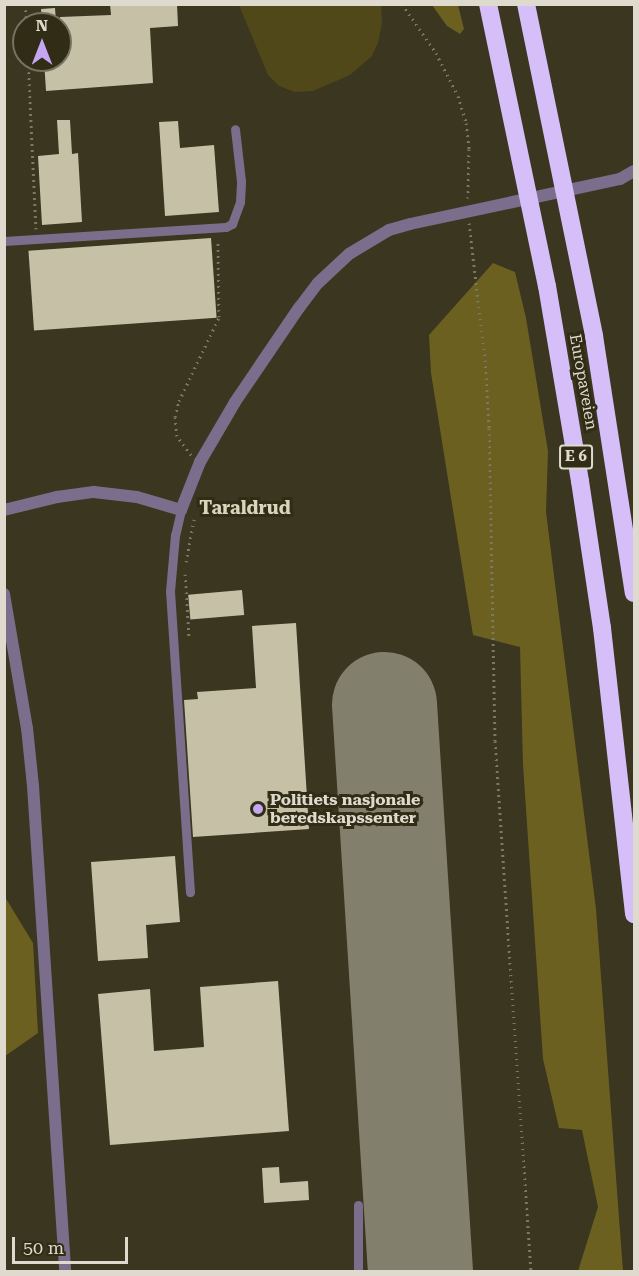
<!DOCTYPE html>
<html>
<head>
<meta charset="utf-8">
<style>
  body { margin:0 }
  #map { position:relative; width:639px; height:1276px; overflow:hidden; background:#3a361f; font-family:"Roboto Serif",serif }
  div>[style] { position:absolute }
  .green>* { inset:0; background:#51481a }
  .forest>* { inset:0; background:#6c6021 }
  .runway>* { height:105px; margin:-52.5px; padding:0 52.5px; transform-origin:52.5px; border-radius:52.5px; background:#827f6c }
  .building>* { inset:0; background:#c6c1a6; transform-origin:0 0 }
  .path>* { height:3px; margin-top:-1.5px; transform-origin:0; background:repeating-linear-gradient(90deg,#7c7865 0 1.5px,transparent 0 6px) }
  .lane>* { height:9px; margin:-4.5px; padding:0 4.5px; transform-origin:4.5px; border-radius:4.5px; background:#7a6e8c }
  .street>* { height:12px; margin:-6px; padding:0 6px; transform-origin:6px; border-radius:6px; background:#7a6e8c }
  .highway>* { height:18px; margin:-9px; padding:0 9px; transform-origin:9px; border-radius:9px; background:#d6bff9 }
  .dots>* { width:16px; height:16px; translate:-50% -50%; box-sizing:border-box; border:3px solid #302c16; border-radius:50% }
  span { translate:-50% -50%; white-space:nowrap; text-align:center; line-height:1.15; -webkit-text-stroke:6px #302c16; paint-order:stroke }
  .shield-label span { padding:2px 4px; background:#302c16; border:2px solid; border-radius:4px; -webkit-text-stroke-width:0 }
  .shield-label { font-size:15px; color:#dedbce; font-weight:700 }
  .street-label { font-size:16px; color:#dedbce }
  .poi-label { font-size:16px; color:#dedbce; font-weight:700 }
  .left { translate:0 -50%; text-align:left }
  .neighbourhood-label { font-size:18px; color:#dad5ba; font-weight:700 }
  .frame { position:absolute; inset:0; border:6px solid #dedbce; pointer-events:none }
  .north { position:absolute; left:12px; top:12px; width:60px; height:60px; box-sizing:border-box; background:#302c16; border:2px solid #767260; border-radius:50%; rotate:0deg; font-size:16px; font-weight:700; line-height:24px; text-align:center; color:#dedbce }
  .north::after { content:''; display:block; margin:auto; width:21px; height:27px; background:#c5a6f0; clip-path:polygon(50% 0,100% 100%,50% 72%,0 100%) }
  .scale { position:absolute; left:12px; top:1237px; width:116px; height:27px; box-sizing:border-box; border:3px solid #dedbce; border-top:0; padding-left:8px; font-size:18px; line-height:21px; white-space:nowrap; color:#dedbce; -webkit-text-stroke:4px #302c16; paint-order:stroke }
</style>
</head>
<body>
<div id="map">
  <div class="green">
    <i style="clip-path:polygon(239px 5px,381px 5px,382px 23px,378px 43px,372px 56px,350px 75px,313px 91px,295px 92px,279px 86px,268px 75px)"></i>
  </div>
  <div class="forest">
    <i style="clip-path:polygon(432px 5px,458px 5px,464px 29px,460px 34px,447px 26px)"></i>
    <i style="clip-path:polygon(493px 263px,515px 272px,526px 318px,548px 451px,546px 512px,596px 909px,623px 1271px,578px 1271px,598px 1207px,582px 1130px,559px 1128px,543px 1059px,523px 765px,520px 647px,473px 635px,431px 373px,429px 335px)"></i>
    <i style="clip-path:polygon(5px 897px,33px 943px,38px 1033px,5px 1056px)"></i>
  </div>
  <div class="runway">
    <i style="left:384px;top:704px;width:569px;rotate:86.37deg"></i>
  </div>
  <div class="building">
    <i style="clip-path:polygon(110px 4px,177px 4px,178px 26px,150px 28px,153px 83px,46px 91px,44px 60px,60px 60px,60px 17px,111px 15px)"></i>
    <i style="left:55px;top:8px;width:16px;height:14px;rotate:86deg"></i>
    <i style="clip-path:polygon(57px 120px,70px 120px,72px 154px,78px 153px,82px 222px,42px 225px,38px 156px,59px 154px)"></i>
    <i style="clip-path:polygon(178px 121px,180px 148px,214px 145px,219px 212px,165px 216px,159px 122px)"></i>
    <i style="left:211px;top:238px;width:80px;height:183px;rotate:86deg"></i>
    <i style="left:242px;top:590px;width:25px;height:54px;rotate:85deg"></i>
    <i style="clip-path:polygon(296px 623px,309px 829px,193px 837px,184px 700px,198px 699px,197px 692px,256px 688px,252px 626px)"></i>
    <i style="clip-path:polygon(175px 856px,180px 922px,146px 925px,148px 958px,98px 961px,91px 862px)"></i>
    <i style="clip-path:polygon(278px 981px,289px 1131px,110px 1145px,98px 994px,150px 989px,154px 1051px,204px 1047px,200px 987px)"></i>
    <i style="clip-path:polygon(279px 1167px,280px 1183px,308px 1181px,309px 1200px,264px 1203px,262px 1168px)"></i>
  </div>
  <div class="path">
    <i style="left:25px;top:4px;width:20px;rotate:87deg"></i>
    <i style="left:402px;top:4px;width:60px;rotate:55.2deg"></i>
    <i style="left:436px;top:53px;width:48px;rotate:62.9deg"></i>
    <i style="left:458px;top:96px;width:28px;rotate:73deg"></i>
    <i style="left:466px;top:123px;width:26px;rotate:83deg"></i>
    <i style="left:469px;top:149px;width:49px;rotate:91.2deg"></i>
    <i style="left:28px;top:60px;width:169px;rotate:87.3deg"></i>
    <i style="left:469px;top:223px;width:138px;rotate:83.3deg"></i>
    <i style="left:485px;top:360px;width:68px;rotate:86.6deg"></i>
    <i style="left:489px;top:428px;width:313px;rotate:88.9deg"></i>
    <i style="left:495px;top:741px;width:532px;rotate:86.12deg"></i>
    <i style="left:191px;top:455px;width:24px;rotate:-126deg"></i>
    <i style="left:177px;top:436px;width:19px;rotate:-96deg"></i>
    <i style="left:175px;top:417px;width:16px;rotate:-76deg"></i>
    <i style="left:179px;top:401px;width:93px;rotate:-64.5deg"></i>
    <i style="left:219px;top:317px;width:77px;rotate:-90.7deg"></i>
    <i style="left:186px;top:562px;width:48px;rotate:-79.2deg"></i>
    <i style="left:185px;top:574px;width:64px;rotate:86.4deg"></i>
  </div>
  <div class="lane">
    <i style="left:4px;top:241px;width:222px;rotate:-3.6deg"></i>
    <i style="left:226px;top:227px;width:7px;rotate:-27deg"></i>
    <i style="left:232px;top:224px;width:23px;rotate:-70deg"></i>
    <i style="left:240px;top:202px;width:21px;rotate:-87deg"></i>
    <i style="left:241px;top:181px;width:52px;rotate:-96.6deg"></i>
    <i style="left:181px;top:510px;width:26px;rotate:103deg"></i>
    <i style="left:175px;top:535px;width:56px;rotate:95.1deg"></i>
    <i style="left:170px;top:591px;width:302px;rotate:86.2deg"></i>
    <i style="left:358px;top:1272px;width:67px;rotate:-90deg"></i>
  </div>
  <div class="street">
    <i style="left:4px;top:510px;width:55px;rotate:-13.8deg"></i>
    <i style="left:57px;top:497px;width:37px;rotate:-8deg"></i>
    <i style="left:94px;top:492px;width:43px;rotate:6.6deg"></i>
    <i style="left:137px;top:497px;width:46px;rotate:16.5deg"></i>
    <i style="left:181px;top:510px;width:52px;rotate:-68.4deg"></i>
    <i style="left:200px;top:462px;width:69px;rotate:-59.7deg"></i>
    <i style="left:235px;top:402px;width:114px;rotate:-55.8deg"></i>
    <i style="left:299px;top:308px;width:31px;rotate:-53deg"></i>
    <i style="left:318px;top:283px;width:42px;rotate:-43.1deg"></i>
    <i style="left:349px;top:254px;width:47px;rotate:-31deg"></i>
    <i style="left:389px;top:230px;width:22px;rotate:-16deg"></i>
    <i style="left:410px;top:224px;width:215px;rotate:-12.1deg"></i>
    <i style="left:620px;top:179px;width:16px;rotate:-30deg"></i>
    <i style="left:4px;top:594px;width:136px;rotate:80.3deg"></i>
    <i style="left:27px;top:728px;width:58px;rotate:84.1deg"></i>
    <i style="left:33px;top:786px;width:487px;rotate:86.2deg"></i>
  </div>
  <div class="highway">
    <i style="left:488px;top:4px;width:288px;rotate:78.2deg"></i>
    <i style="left:547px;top:286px;width:198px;rotate:80.4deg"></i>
    <i style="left:580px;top:481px;width:149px;rotate:81.5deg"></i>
    <i style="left:602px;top:628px;width:288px;rotate:83.6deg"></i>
    <i style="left:526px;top:4px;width:339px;rotate:78.4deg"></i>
    <i style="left:594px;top:336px;width:260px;rotate:81.2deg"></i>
  </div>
  <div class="dots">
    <i style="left:258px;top:809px;background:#c5a6f0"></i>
  </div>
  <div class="shield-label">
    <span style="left:576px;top:457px">E 6</span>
  </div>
  <div class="street-label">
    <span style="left:583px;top:382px;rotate:80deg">Europaveien</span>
  </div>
  <div class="poi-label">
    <span class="left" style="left:270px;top:809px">Politiets nasjonale<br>beredskapssenter</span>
  </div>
  <div class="neighbourhood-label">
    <span style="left:245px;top:508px">Taraldrud</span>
  </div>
  <div class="frame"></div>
  <div class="north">N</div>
  <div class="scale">50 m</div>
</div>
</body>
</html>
